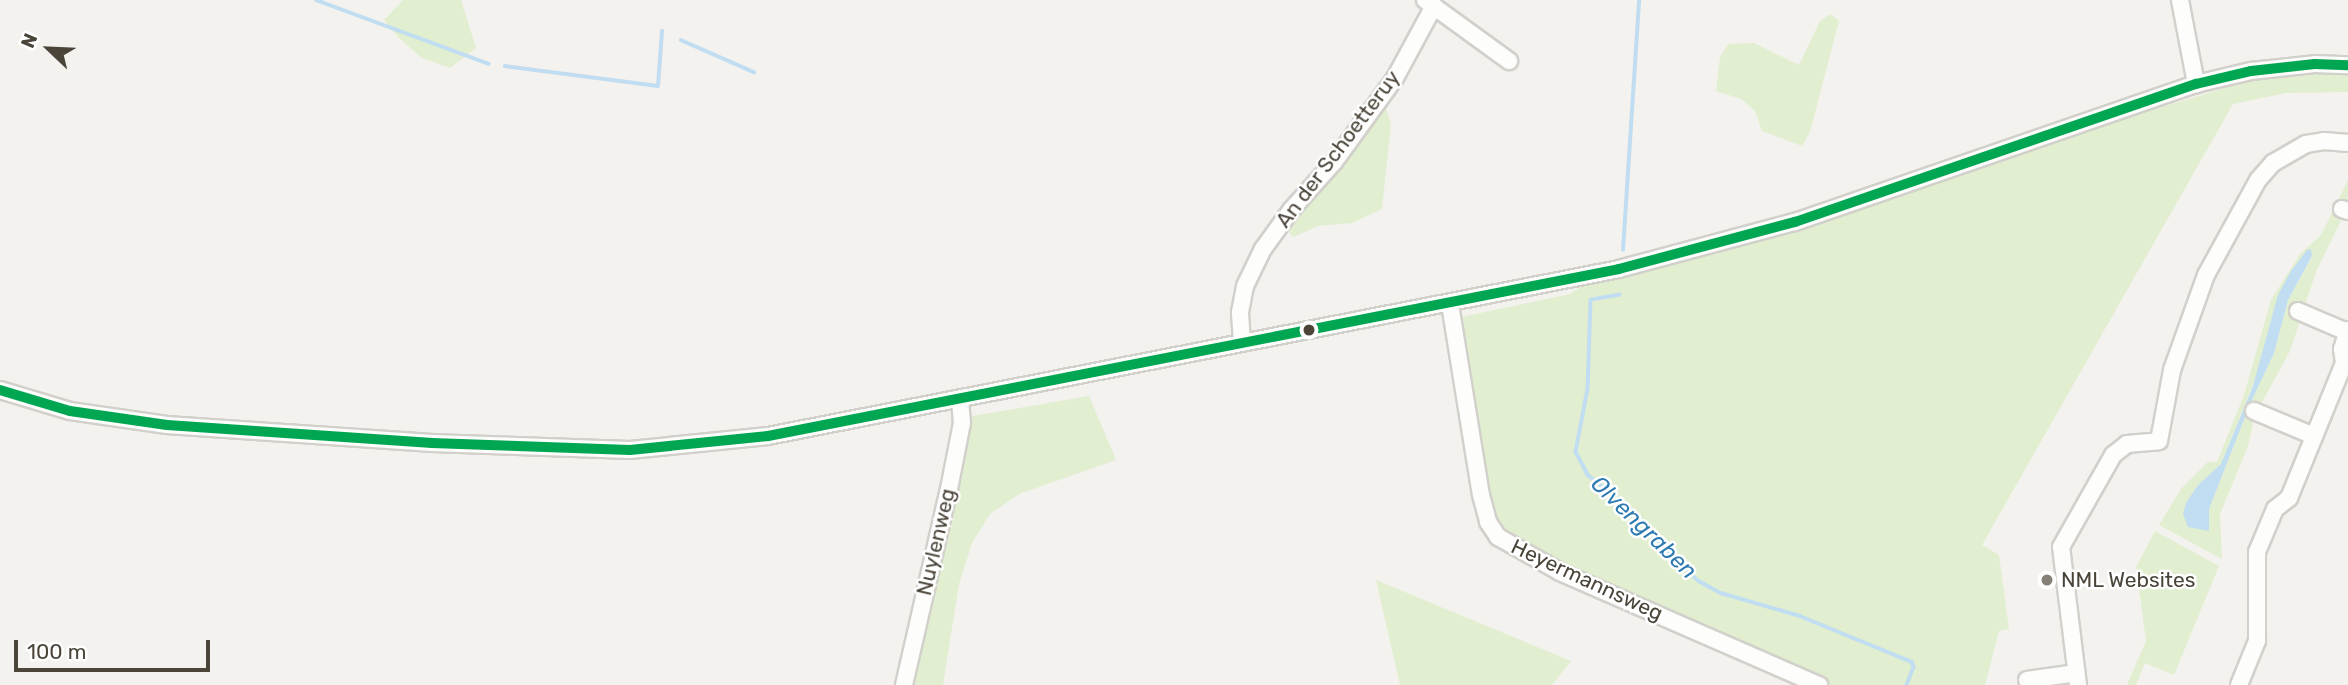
<!DOCTYPE html>
<html>
<head>
<meta charset="utf-8">
<style>
  body { margin:0 }
  #map { position:relative; width:2348px; height:685px; overflow:hidden; background:#f4f2ee; font-family:Rubik,sans-serif }
  div>[style] { position:absolute }
  .green>* { inset:0; background:#e1eecf }
  .water>* { inset:0; background:#c0ddf1 }
  .stream>* { height:3.5px; margin:-1.75px; padding:0 1.75px; transform-origin:1.75px; border-radius:1.75px; background:#c0ddf1 }
  .roads { filter:drop-shadow(2px 0 #d2d0cb) drop-shadow(-2px 0 #d2d0cb) drop-shadow(0 2px #d2d0cb) drop-shadow(0 -2px #d2d0cb) }
  .minor>* { height:16px; margin:-8px; padding:0 8px; transform-origin:8px; border-radius:8px; background:#fdfdfc }
  .bus-1>* { height:10px; margin:-5px; padding:0 5px; transform-origin:5px; border-radius:5px; background:#00a651 }
  .dots>* { width:19px; height:19px; translate:-50% -50%; box-sizing:border-box; border:4px solid #fff; border-radius:50% }
  span { translate:-50% -50%; white-space:nowrap; text-align:center; line-height:1.15; -webkit-text-stroke:5px #fff; paint-order:stroke }
  .street-label { font-size:21px; color:#4b4439 }
  .poi-label { font-size:21px; color:#4b4439 }
  .left { translate:0 -50%; text-align:left }
  .water-label { font-size:23px; color:#2e7ab2; font-style:italic }
  .north { position:absolute; left:14px; top:14px; width:70px; height:70px; -webkit-text-stroke:5px #fff; paint-order:stroke; rotate:293deg; font-size:19px; font-weight:700; line-height:28px; text-align:center; color:#4b4439 }
  .north::after { content:''; display:block; margin:auto; width:24px; height:32px; background:#4b4439; clip-path:polygon(50% 0,100% 100%,50% 72%,0 100%) }
  .scale { position:absolute; left:14px; top:640px; width:196px; height:32px; box-sizing:border-box; border:4px solid #4b4439; border-top:0; padding-left:9px; font-size:21px; line-height:24px; white-space:nowrap; color:#4b4439; -webkit-text-stroke:5px #fff; paint-order:stroke }
</style>
</head>
<body>
<div id="map">
  <div class="green">
    <i style="clip-path:polygon(403px 0,461px 0,476px 48px,450px 68px,422px 58px,399px 38px,384px 20px)"></i>
    <i style="clip-path:polygon(1831px 14px,1839px 21px,1810px 132px,1802px 146px,1762px 131px,1755px 111px,1741px 99px,1716px 91px,1720px 57px,1728px 44px,1754px 43px,1799px 65px,1820px 21px)"></i>
    <i style="clip-path:polygon(2312px 70px,2348px 72px,2348px 92px,2286px 93px,2233px 104px,1982px 545px,1999px 555px,2009px 629px,1999px 631px,1985px 685px,1832px 685px,1513px 543px,1493px 520px,1457px 318px,1570px 294px,1617px 263px,1772px 223px,2229px 87px,2245px 76px)"></i>
    <i style="clip-path:polygon(1385px 105px,1391px 124px,1382px 209px,1352px 223px,1318px 226px,1293px 237px,1286px 228px)"></i>
    <i style="clip-path:polygon(evenodd,2348px 180px,2348px 206px,2316px 272px,2290px 351px,2255px 415px,2248px 446px,2220px 514px,2222px 559px,2159px 525px,2181px 489px,2208px 462px,2217px 462px,2244px 395px,2271px 300px,2300px 254px,2321px 235px,2348px 180px,2307px 250px,2312px 257px,2288px 300px,2274px 353px,2251px 402px,2209px 509px,2209px 530px,2198px 485px,2221px 464px,2307px 250px)"></i>
    <i style="clip-path:polygon(1089px 396px,1116px 460px,1019px 494px,990px 514px,972px 543px,959px 584px,943px 685px,908px 685px,967px 417px)"></i>
    <i style="clip-path:polygon(2155px 531px,2219px 566px,2174px 675px,2145px 663px,2136px 685px,2127px 685px,2146px 641px,2136px 567px)"></i>
    <i style="clip-path:polygon(1376px 580px,1571px 661px,1552px 685px,1400px 685px)"></i>
  </div>
  <div class="water">
    <i style="clip-path:polygon(2311px 249px,2312px 256px,2288px 300px,2274px 353px,2251px 402px,2209px 509px,2209px 531px,2188px 527px,2183px 514px,2186px 503px,2198px 485px,2221px 464px,2253px 386px,2278px 295px,2291px 271px,2307px 250px)"></i>
  </div>
  <div class="stream">
    <i style="left:316px;top:0;width:184px;rotate:20.3deg"></i>
    <i style="left:681px;top:40px;width:80px;rotate:23.7deg"></i>
    <i style="left:505px;top:66px;width:154px;rotate:7.4deg"></i>
    <i style="left:658px;top:86px;width:55px;rotate:-85.8deg"></i>
    <i style="left:1623px;top:250px;width:251px;rotate:-86.3deg"></i>
    <i style="left:1620px;top:295px;width:29px;rotate:170deg"></i>
    <i style="left:1591px;top:300px;width:89px;rotate:91.9deg"></i>
    <i style="left:1588px;top:389px;width:64px;rotate:100.8deg"></i>
    <i style="left:1576px;top:452px;width:26px;rotate:62deg"></i>
    <i style="left:1588px;top:475px;width:59px;rotate:38.8deg"></i>
    <i style="left:1634px;top:512px;width:56px;rotate:50.1deg"></i>
    <i style="left:1670px;top:555px;width:39px;rotate:42deg"></i>
    <i style="left:1699px;top:581px;width:25px;rotate:29deg"></i>
    <i style="left:1721px;top:593px;width:82px;rotate:16.2deg"></i>
    <i style="left:1800px;top:616px;width:121px;rotate:22.3deg"></i>
    <i style="left:1912px;top:662px;width:5px;rotate:68deg"></i>
    <i style="left:1914px;top:667px;width:19px;rotate:111deg"></i>
  </div>
  <div class="roads">
    <div class="minor">
      <i style="left:1425px;top:0;width:104px;rotate:36deg"></i>
      <i style="left:2180px;top:0;width:86px;rotate:79.2deg"></i>
      <i style="left:2342px;top:209px;width:6px;rotate:18deg"></i>
      <i style="left:1450px;top:304px;width:193px;rotate:80.8deg"></i>
      <i style="left:1481px;top:495px;width:28px;rotate:75deg"></i>
      <i style="left:1488px;top:522px;width:18px;rotate:56deg"></i>
      <i style="left:1498px;top:537px;width:71px;rotate:29.4deg"></i>
      <i style="left:1560px;top:572px;width:283px;rotate:23.6deg"></i>
      <i style="left:2298px;top:311px;width:53px;rotate:23.2deg"></i>
      <i style="left:1242px;top:342px;width:30px;rotate:-94deg"></i>
      <i style="left:1240px;top:312px;width:26px;rotate:-79deg"></i>
      <i style="left:1245px;top:286px;width:41px;rotate:-64.1deg"></i>
      <i style="left:1263px;top:249px;width:49px;rotate:-54.1deg"></i>
      <i style="left:1292px;top:209px;width:63px;rotate:-48.2deg"></i>
      <i style="left:1334px;top:162px;width:104px;rotate:-54deg"></i>
      <i style="left:1395px;top:78px;width:82px;rotate:-61.6deg"></i>
      <i style="left:0;top:390px;width:73px;rotate:16.7deg"></i>
      <i style="left:70px;top:411px;width:98px;rotate:8.2deg"></i>
      <i style="left:167px;top:425px;width:266px;rotate:3.9deg"></i>
      <i style="left:432px;top:443px;width:198px;rotate:2deg"></i>
      <i style="left:630px;top:450px;width:139px;rotate:-5.8deg"></i>
      <i style="left:768px;top:436px;width:867px;rotate:-11.1deg"></i>
      <i style="left:1619px;top:269px;width:182px;rotate:-15deg"></i>
      <i style="left:1795px;top:222px;width:424px;rotate:-19deg"></i>
      <i style="left:2196px;top:84px;width:57px;rotate:-13.3deg"></i>
      <i style="left:2251px;top:71px;width:64px;rotate:-6.2deg"></i>
      <i style="left:2315px;top:64px;width:33px;rotate:2deg"></i>
      <i style="left:2254px;top:411px;width:65px;rotate:22.6deg"></i>
      <i style="left:2027px;top:680px;width:50px;rotate:-8deg"></i>
      <i style="left:904px;top:685px;width:201px;rotate:-77.1deg"></i>
      <i style="left:949px;top:489px;width:67px;rotate:-78.9deg"></i>
      <i style="left:962px;top:423px;width:24px;rotate:-95deg"></i>
      <i style="left:2078px;top:685px;width:139px;rotate:-97deg"></i>
      <i style="left:2061px;top:547px;width:106px;rotate:-60.5deg"></i>
      <i style="left:2113px;top:455px;width:18px;rotate:-38deg"></i>
      <i style="left:2127px;top:444px;width:32px;rotate:-5deg"></i>
      <i style="left:2159px;top:441px;width:72px;rotate:-79.6deg"></i>
      <i style="left:2172px;top:370px;width:101px;rotate:-70.3deg"></i>
      <i style="left:2206px;top:275px;width:108px;rotate:-61.3deg"></i>
      <i style="left:2258px;top:180px;width:23px;rotate:-49deg"></i>
      <i style="left:2273px;top:163px;width:38px;rotate:-30deg"></i>
      <i style="left:2306px;top:144px;width:18px;rotate:-9deg"></i>
      <i style="left:2324px;top:141px;width:24px;rotate:5deg"></i>
      <i style="left:2239px;top:685px;width:48px;rotate:-67.8deg"></i>
      <i style="left:2257px;top:641px;width:89px;rotate:-90deg"></i>
      <i style="left:2257px;top:552px;width:47px;rotate:-67.3deg"></i>
      <i style="left:2275px;top:509px;width:18px;rotate:-38deg"></i>
      <i style="left:2289px;top:498px;width:146px;rotate:-67.8deg"></i>
      <i style="left:2344px;top:363px;width:14px;rotate:-98deg"></i>
      <i style="left:2342px;top:349px;width:20px;rotate:-72deg"></i>
    </div>
  </div>
  <div class="bus-1">
    <i style="left:0;top:390px;width:73px;rotate:16.7deg"></i>
    <i style="left:70px;top:411px;width:98px;rotate:8.2deg"></i>
    <i style="left:167px;top:425px;width:266px;rotate:3.9deg"></i>
    <i style="left:432px;top:443px;width:198px;rotate:2deg"></i>
    <i style="left:630px;top:450px;width:139px;rotate:-5.8deg"></i>
    <i style="left:768px;top:436px;width:867px;rotate:-11.1deg"></i>
    <i style="left:1619px;top:269px;width:182px;rotate:-15deg"></i>
    <i style="left:1795px;top:222px;width:424px;rotate:-19deg"></i>
    <i style="left:2196px;top:84px;width:57px;rotate:-13.3deg"></i>
    <i style="left:2251px;top:71px;width:64px;rotate:-6.2deg"></i>
    <i style="left:2315px;top:64px;width:33px;rotate:2deg"></i>
  </div>
  <div class="dots">
    <i style="left:1309px;top:330px;background:#4b4439"></i>
    <i style="left:2047px;top:580px;background:#868178"></i>
  </div>
  <div class="street-label">
    <span style="left:1338px;top:149px;rotate:-53deg">An der Schoetteruy</span>
    <span style="left:936px;top:542px;rotate:-77deg">Nuylenweg</span>
    <span style="left:1587px;top:580px;rotate:25deg">Heyermannsweg</span>
  </div>
  <div class="poi-label">
    <span class="left" style="left:2061px;top:580px">NML Websites</span>
  </div>
  <div class="water-label">
    <span style="left:1644px;top:527px;rotate:44deg">Olvengraben</span>
  </div>
  <div class="north">N</div>
  <div class="scale">100 m</div>
</div>
</body>
</html>
